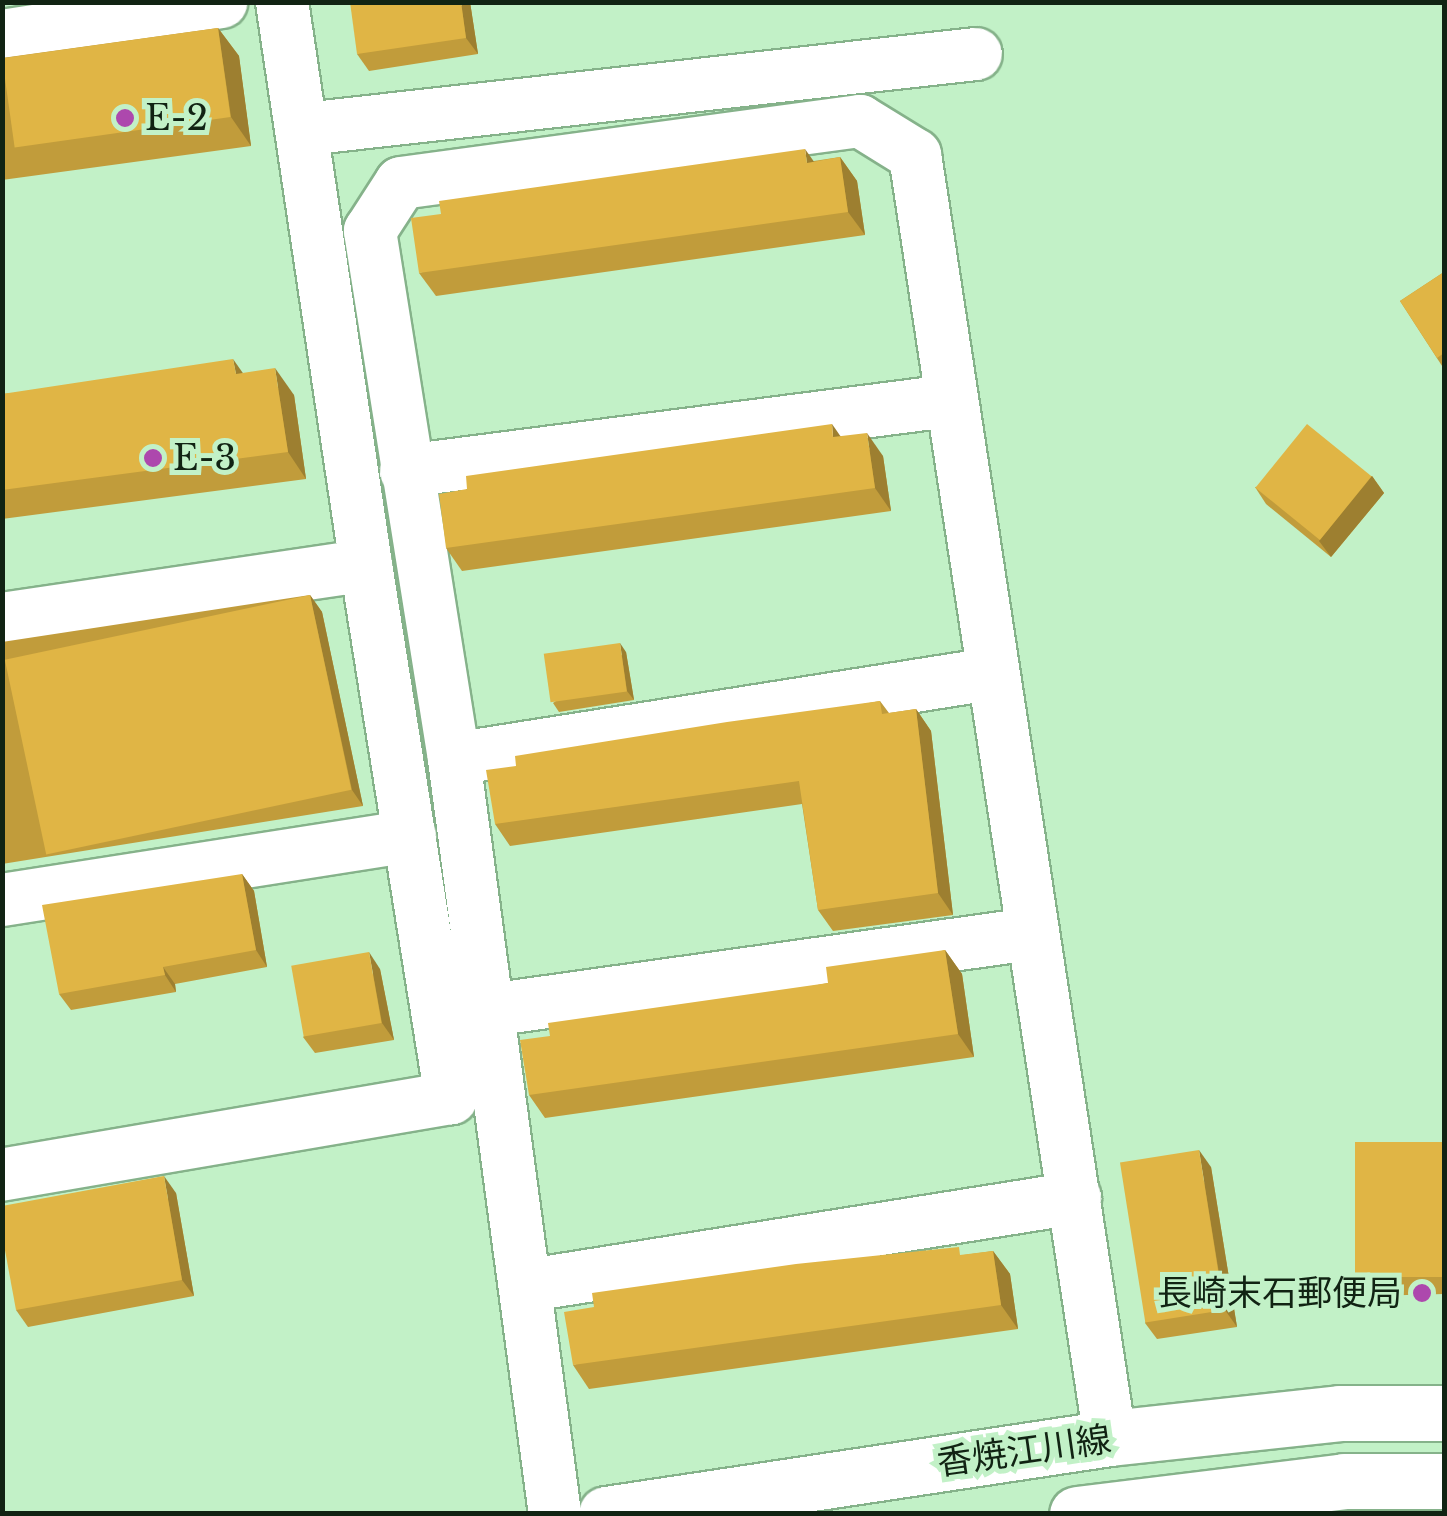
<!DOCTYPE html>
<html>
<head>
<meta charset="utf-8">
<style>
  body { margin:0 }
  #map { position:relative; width:1447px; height:1516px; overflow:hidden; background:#c2f1c7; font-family:"Libre Baskerville","Noto Sans JP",serif }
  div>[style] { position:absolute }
  .roads { filter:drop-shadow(2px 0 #85b28a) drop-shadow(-2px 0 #85b28a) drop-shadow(0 2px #85b28a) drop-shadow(0 -2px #85b28a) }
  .minor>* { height:52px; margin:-26px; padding:0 26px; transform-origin:26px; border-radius:26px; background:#fff }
  .primary>* { height:55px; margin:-27.5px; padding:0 27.5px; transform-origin:27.5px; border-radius:27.5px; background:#fff }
  .wall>* { inset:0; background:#c19c3b }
  .shaded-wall>* { inset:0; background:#9d7f30 }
  .building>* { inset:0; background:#e0b545; transform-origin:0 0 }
  .dots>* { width:28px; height:28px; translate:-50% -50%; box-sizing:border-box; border:5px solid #c2f1c7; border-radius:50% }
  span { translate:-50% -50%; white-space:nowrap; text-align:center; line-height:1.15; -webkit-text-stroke:10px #c2f1c7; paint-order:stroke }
  .poi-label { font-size:35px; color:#112313 }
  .left { translate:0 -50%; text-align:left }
  .right { translate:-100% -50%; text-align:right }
  .street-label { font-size:35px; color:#112313 }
  .frame { position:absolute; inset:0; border:5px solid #112313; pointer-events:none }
</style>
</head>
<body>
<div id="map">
  <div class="roads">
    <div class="minor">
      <i style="left:282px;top:2px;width:569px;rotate:81.51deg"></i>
      <i style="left:2px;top:36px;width:222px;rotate:-8.8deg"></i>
      <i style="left:305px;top:129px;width:675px;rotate:-6.38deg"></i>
      <i style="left:406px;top:471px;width:547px;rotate:-7.36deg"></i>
      <i style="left:2px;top:619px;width:368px;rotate:-8.4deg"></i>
      <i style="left:366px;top:565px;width:540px;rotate:80.94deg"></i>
      <i style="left:451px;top:1098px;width:456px;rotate:170.3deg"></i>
      <i style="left:454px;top:759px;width:543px;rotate:-9.01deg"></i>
      <i style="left:2px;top:900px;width:413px;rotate:-8.9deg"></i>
      <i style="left:490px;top:1010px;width:545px;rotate:-8.01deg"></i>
      <i style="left:530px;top:1285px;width:552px;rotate:-9.07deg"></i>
      <i style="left:555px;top:1514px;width:762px;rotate:-97.62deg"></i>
      <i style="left:454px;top:759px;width:535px;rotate:-99.04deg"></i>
      <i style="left:370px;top:231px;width:57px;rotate:-57.1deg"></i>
      <i style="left:401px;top:183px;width:463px;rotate:-7.7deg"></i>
      <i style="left:860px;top:121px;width:65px;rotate:31.7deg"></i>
      <i style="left:915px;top:155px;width:1298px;rotate:81.36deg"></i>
    </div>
    <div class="primary">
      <i style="left:606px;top:1514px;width:510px;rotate:-8.58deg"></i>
      <i style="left:1110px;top:1438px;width:231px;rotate:-6.2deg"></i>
      <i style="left:1340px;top:1413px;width:104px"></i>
      <i style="left:1077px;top:1514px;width:269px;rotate:-7deg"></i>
      <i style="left:1344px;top:1481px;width:100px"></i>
    </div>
  </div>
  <div class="wall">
    <i style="clip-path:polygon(470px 2px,478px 54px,369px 71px,357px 54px)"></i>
    <i style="clip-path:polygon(218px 28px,239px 56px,251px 146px,2px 180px,2px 58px)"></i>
    <i style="clip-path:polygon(840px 157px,857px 181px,865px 235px,436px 296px,419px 273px,814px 161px)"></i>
    <i style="clip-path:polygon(1444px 272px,1444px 369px,1400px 301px)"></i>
    <i style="clip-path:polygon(243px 373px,294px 395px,306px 479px,2px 519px,2px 394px)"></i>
    <i style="clip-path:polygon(841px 436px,883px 456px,891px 511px,462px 571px,446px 548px)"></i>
    <i style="clip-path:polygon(1372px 476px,1384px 493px,1331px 557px,1266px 504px,1255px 487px)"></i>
    <i style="clip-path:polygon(310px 595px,322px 612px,363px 806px,2px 864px,2px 642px)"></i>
    <i style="clip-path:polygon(626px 652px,634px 700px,559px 712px,553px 703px)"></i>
    <i style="clip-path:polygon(880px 701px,889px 713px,916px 709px,931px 731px,953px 915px,833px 931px,818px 910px,802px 804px,510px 846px,495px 824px,516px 766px)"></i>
    <i style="clip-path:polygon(242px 874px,254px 891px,267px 967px,175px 984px,176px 992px,71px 1010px,59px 994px)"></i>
    <i style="clip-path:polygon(945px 950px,962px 974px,974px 1057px,545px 1118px,529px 1095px,550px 1036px,828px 983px)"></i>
    <i style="clip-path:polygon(380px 969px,394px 1040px,315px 1053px,303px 1037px)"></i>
    <i style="clip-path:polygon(1444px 1142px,1444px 1294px,1370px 1296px,1359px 1279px)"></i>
    <i style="clip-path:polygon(1211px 1167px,1237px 1327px,1157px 1339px,1145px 1323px)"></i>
    <i style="clip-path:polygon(176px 1193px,194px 1296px,28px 1327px,16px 1310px)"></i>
    <i style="clip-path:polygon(993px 1251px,1010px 1274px,1018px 1329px,589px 1389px,573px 1365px,964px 1255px)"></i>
  </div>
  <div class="shaded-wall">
    <i style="clip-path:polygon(461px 2px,470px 2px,478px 54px,466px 38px)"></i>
    <i style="clip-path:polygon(218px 28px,239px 56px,251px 146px,231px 117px)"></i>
    <i style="clip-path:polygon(805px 149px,822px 173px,807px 163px)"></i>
    <i style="clip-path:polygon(840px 157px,857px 181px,865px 235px,848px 212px)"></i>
    <i style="clip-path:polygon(233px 359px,252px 386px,236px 374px)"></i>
    <i style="clip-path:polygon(275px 368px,294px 395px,306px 479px,288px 452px)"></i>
    <i style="clip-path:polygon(832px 424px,848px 447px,833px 437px)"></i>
    <i style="clip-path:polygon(867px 433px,883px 456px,891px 511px,875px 488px)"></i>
    <i style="clip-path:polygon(1372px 476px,1384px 493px,1331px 557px,1319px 541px)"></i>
    <i style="clip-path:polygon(310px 595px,322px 612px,363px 806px,352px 790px)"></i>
    <i style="clip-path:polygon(620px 643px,626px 652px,634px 700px,627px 691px)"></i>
    <i style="clip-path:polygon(916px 709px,931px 731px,953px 915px,938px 893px)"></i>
    <i style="clip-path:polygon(242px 874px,254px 891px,267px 967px,256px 950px)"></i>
    <i style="clip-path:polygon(945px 950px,962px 974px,974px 1057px,958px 1034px)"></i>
    <i style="clip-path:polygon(369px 952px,380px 969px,394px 1040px,382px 1023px)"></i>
    <i style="clip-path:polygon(163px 967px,175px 984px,176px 992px,165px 975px)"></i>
    <i style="clip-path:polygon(1199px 1150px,1211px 1167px,1237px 1327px,1225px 1310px)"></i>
    <i style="clip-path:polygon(164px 1176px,176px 1193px,194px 1296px,182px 1280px)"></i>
    <i style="clip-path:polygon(993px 1251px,1010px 1274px,1018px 1329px,1001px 1305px)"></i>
  </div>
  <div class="building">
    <i style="clip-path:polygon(350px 2px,461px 2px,466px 38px,357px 54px)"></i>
    <i style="left:218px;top:28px;width:90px;height:218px;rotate:82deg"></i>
    <i style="clip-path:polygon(805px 149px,807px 163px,840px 157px,848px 212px,419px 273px,411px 218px,441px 214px,439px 201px)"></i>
    <i style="clip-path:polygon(1444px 272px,1444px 353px,1437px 358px,1400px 301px)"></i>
    <i style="clip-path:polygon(233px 359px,236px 374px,275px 368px,288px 452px,2px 490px,2px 394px)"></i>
    <i style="clip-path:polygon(832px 424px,833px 437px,867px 433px,875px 488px,446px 548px,439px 494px,467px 489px,466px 476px)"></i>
    <i style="left:1307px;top:424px;width:83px;height:82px;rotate:39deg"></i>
    <i style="left:310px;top:595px;width:199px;height:312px;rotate:78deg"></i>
    <i style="left:620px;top:643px;width:49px;height:77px;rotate:82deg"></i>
    <i style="clip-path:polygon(880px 701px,882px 714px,916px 709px,938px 893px,818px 910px,799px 781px,495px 824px,486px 770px,516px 766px,515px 756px,727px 722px)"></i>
    <i style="clip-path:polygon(242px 874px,256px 950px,163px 967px,165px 975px,59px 994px,42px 905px)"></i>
    <i style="clip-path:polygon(945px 950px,958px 1034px,529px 1095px,520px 1040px,550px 1036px,548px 1023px,828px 983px,826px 967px)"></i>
    <i style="left:369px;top:952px;width:72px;height:79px;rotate:80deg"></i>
    <i style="left:1444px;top:1142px;width:135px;height:89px;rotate:90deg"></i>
    <i style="left:1199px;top:1150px;width:162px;height:80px;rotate:81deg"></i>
    <i style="clip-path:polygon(164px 1176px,182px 1280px,16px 1310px,2px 1234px,2px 1206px)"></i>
    <i style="clip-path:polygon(959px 1247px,960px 1255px,993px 1251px,1001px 1305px,573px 1365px,564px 1312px,594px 1307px,592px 1293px,796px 1264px)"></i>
  </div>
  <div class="dots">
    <i style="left:125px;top:118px;background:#ad48ad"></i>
    <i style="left:153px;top:458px;background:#ad48ad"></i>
    <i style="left:1422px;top:1293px;background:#ad48ad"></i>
  </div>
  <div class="poi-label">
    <span class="left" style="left:145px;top:118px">E-2</span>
    <span class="left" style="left:173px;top:458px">E-3</span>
    <span class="right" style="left:1402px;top:1293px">長崎末石郵便局</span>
  </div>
  <div class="street-label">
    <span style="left:1024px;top:1451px;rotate:-8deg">香焼江川線</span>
  </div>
  <div class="frame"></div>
</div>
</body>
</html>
